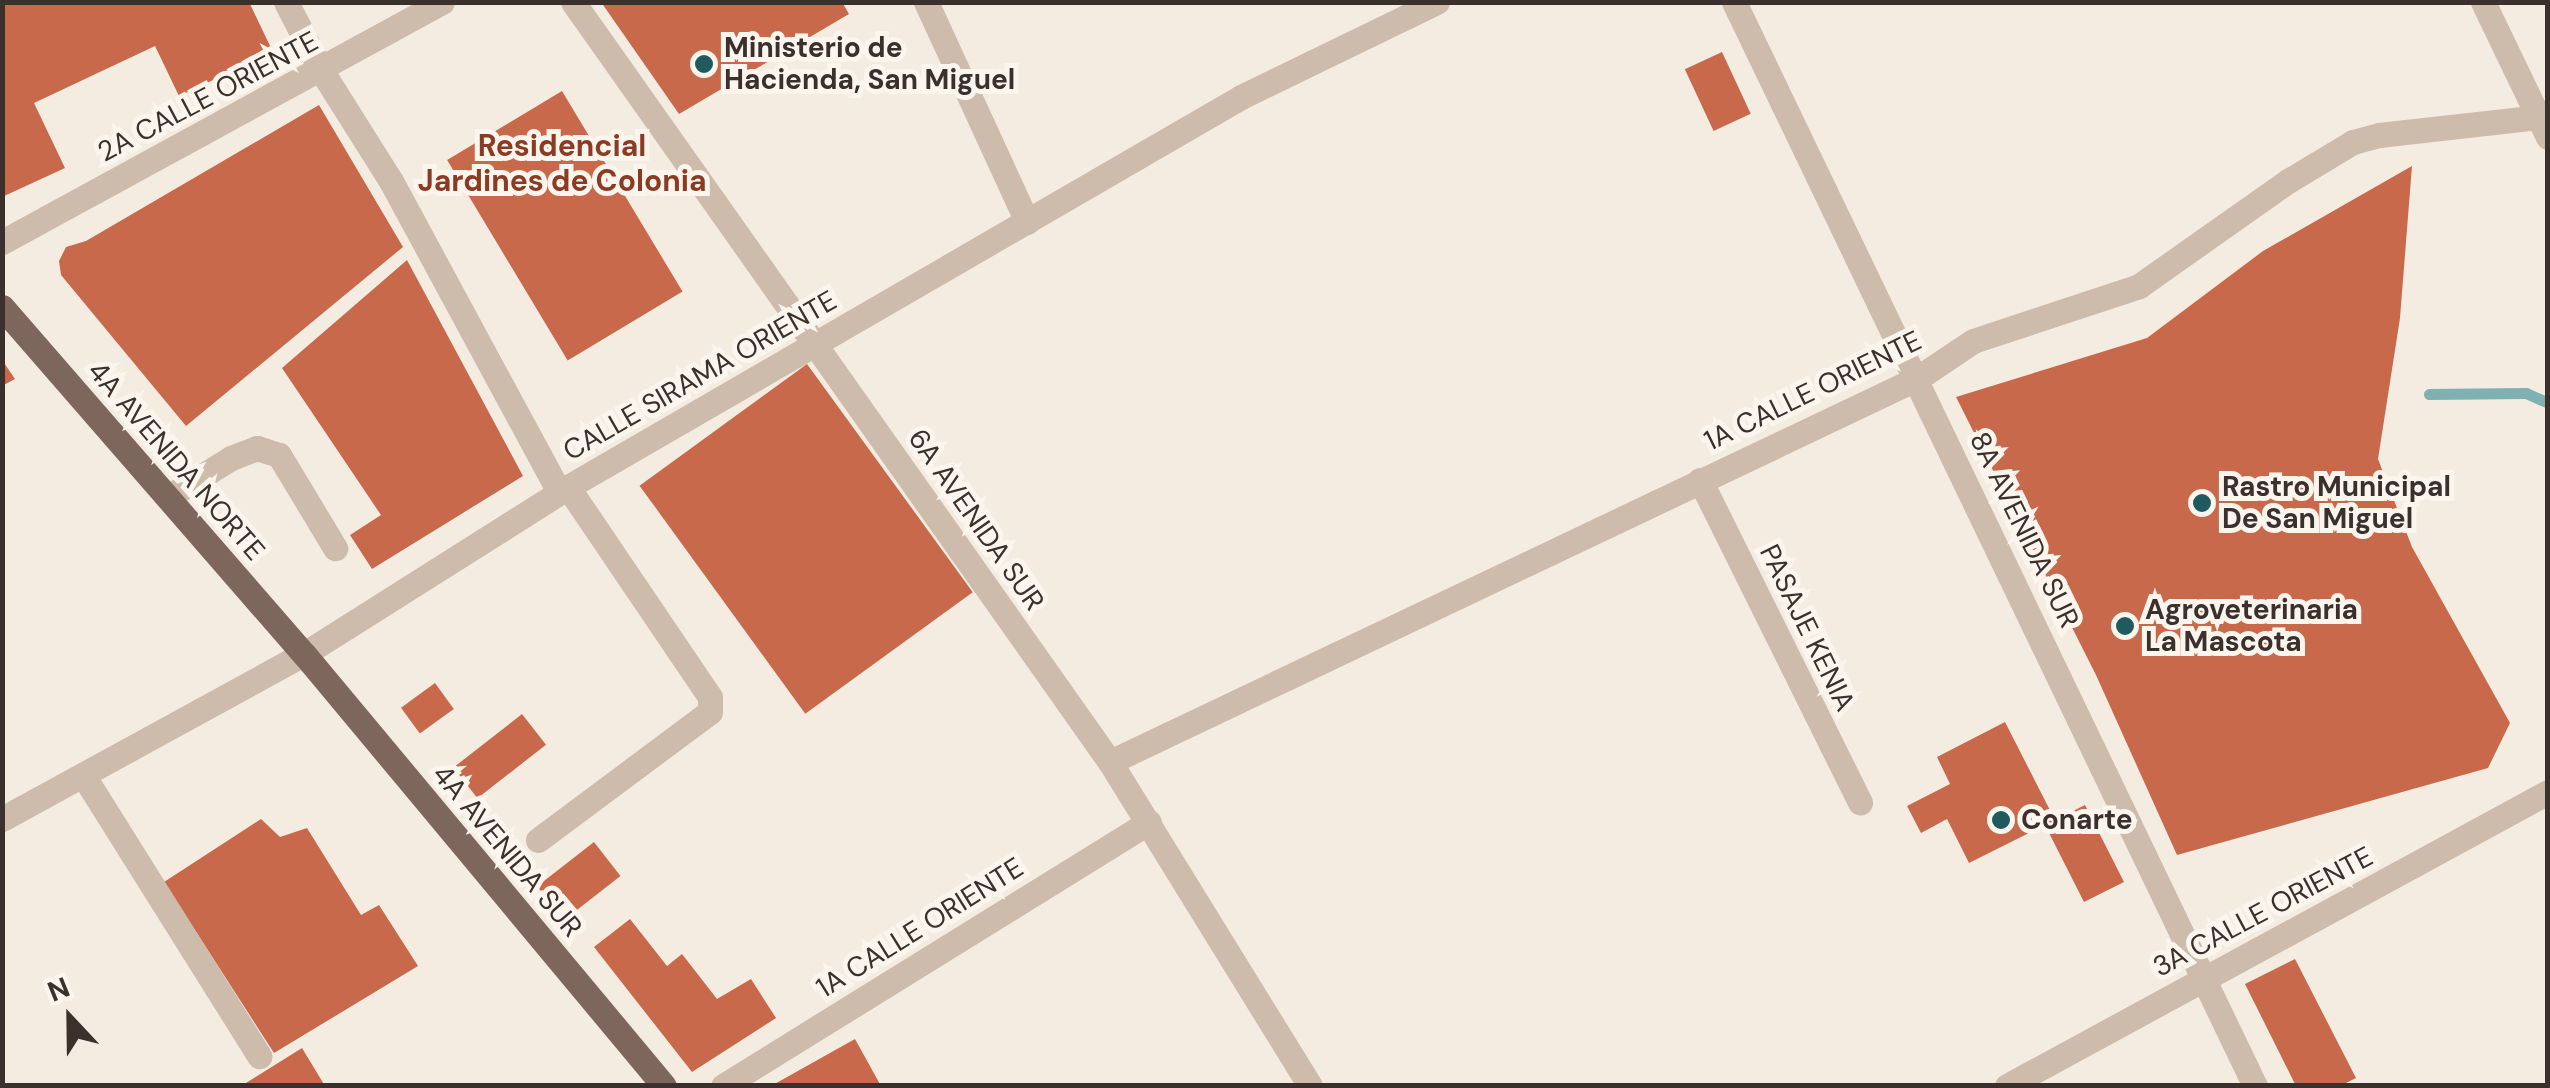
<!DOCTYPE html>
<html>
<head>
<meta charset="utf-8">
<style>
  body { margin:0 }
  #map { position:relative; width:2550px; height:1088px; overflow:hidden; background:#f4ebe1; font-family:"DM Sans",sans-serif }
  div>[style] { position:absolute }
  .stream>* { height:11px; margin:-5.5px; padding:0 5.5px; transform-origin:5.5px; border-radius:5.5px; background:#7fb0b2 }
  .building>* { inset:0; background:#c8694b; transform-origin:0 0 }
  .minor>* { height:25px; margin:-12.5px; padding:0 12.5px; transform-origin:12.5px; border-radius:12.5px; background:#cdbbac }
  .major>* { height:25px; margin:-12.5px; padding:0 12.5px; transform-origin:12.5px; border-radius:12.5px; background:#7d675c }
  .dots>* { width:28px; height:28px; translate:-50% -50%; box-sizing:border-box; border:5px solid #fbf5ee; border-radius:50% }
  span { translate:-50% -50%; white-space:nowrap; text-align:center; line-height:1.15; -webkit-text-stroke:10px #fbf5ee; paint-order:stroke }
  .poi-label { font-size:28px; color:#3b302b; font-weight:700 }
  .left { translate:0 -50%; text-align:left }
  .street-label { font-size:28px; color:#3b302b }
  .neighbourhood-label { font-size:30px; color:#8c3b22; font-weight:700 }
  .frame { position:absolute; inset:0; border:5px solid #3b302b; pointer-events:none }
  .north { position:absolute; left:20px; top:968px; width:100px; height:100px; -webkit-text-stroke:8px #fbf5ee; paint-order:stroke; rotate:338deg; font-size:28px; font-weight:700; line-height:40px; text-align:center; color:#3b302b }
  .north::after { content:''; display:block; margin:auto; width:35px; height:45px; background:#3b302b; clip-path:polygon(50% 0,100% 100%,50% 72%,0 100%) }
</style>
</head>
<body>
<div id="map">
  <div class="stream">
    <i style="left:2429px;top:394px;width:97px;rotate:-0.6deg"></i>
    <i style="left:2526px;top:393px;width:24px;rotate:24deg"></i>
  </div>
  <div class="building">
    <i style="clip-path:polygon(2px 2px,249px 2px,273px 52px,179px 96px,155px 46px,34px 103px,65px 168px,2px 197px)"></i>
    <i style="clip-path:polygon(601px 2px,842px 2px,849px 14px,679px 114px)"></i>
    <i style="left:1722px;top:52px;width:68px;height:41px;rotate:65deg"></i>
    <i style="left:562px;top:91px;width:234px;height:134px;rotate:59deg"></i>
    <i style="clip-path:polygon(319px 105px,403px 247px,186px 426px,61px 275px,59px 261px,66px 247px,86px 241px)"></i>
    <i style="clip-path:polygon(2412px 166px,2400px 318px,2378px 459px,2412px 547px,2510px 723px,2488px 768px,2177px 855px,2096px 675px,1956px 397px,2147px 338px,2263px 251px)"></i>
    <i style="clip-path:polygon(407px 260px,523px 476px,372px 569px,350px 535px,381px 515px,282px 368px)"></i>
    <i style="clip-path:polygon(2px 360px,15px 379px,2px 386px)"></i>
    <i style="left:807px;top:364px;width:282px;height:207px;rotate:54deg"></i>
    <i style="left:435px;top:683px;width:32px;height:42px;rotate:54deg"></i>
    <i style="left:522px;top:714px;width:39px;height:87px;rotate:52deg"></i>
    <i style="clip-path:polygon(2005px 722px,2055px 820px,2085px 805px,2124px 882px,2084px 902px,2045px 825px,1969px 863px,1947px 819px,1921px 833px,1907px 806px,1950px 784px,1937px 757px)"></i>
    <i style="clip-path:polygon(261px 819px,280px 837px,307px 828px,361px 915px,379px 905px,418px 966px,274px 1053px,164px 882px)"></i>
    <i style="left:594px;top:842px;width:43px;height:72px;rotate:52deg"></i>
    <i style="clip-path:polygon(630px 919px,667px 966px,682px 954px,717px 999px,751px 979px,776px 1018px,692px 1072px,594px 947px)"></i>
    <i style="clip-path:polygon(2295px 959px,2356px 1078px,2340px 1086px,2296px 1086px,2245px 984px)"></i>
    <i style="clip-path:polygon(855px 1039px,881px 1086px,771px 1086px)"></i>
    <i style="clip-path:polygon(302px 1048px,325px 1086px,241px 1086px)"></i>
  </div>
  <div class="minor">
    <i style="left:286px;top:2px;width:76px;rotate:62.8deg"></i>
    <i style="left:321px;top:70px;width:131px;rotate:57.8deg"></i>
    <i style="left:391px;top:181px;width:353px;rotate:61.6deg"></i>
    <i style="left:573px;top:2px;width:931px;rotate:54.76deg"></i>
    <i style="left:1110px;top:762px;width:381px;rotate:58.3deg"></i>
    <i style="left:926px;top:2px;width:242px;rotate:65.3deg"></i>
    <i style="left:1734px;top:2px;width:1203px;rotate:64.33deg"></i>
    <i style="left:2483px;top:2px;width:150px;rotate:64.3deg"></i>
    <i style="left:2px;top:242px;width:501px;rotate:-28.61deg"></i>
    <i style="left:1700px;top:480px;width:360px;rotate:63.6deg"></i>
    <i style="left:168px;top:497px;width:74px;rotate:-31.8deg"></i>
    <i style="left:231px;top:458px;width:28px;rotate:-21deg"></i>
    <i style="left:257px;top:448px;width:23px;rotate:18deg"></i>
    <i style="left:279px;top:455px;width:109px;rotate:58.9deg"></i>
    <i style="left:1110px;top:762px;width:895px;rotate:-25.42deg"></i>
    <i style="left:1918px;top:378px;width:66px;rotate:-33.9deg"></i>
    <i style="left:1973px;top:341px;width:175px;rotate:-18.3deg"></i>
    <i style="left:2139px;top:286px;width:182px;rotate:-35.2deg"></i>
    <i style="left:2288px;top:181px;width:76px;rotate:-31deg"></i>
    <i style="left:2353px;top:142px;width:27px;rotate:-15deg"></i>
    <i style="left:2379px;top:135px;width:170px;rotate:-6.4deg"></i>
    <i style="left:83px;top:775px;width:332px;rotate:57.9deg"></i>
    <i style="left:2px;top:819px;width:344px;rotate:-28.7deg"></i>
    <i style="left:304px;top:654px;width:312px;rotate:-32.3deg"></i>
    <i style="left:568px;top:487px;width:778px;rotate:-30.09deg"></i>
    <i style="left:1241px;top:97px;width:218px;rotate:-25.9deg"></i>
    <i style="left:538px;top:840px;width:214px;rotate:-36.7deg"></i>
    <i style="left:710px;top:712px;width:15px;rotate:-90deg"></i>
    <i style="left:710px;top:697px;width:254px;rotate:-124.1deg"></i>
    <i style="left:723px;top:1086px;width:501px;rotate:-31.79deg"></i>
    <i style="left:2007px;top:1086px;width:616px;rotate:-28.52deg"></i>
  </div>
  <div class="major">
    <i style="left:2px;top:307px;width:460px;rotate:49deg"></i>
    <i style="left:304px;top:654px;width:562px;rotate:50.19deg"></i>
  </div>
  <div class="dots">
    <i style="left:704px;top:64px;background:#1f5a5e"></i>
    <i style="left:2202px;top:503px;background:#1f5a5e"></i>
    <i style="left:2125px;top:626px;background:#1f5a5e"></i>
    <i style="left:2001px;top:820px;background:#1f5a5e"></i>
  </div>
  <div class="poi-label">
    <span class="left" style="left:724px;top:64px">Ministerio de<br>Hacienda, San Miguel</span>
    <span class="left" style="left:2222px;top:503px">Rastro Municipal<br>De San Miguel</span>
    <span class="left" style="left:2145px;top:626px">Agroveterinaria<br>La Mascota</span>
    <span class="left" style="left:2021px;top:820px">Conarte</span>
  </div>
  <div class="street-label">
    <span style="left:208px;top:97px;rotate:-28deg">2A CALLE ORIENTE</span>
    <span style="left:700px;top:376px;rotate:-30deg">CALLE SIRAMA ORIENTE</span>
    <span style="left:1813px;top:391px;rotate:-26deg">1A CALLE ORIENTE</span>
    <span style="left:176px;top:461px;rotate:49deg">4A AVENIDA NORTE</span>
    <span style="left:976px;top:520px;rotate:55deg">6A AVENIDA SUR</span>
    <span style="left:2024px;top:530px;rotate:64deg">8A AVENIDA SUR</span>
    <span style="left:1807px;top:628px;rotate:64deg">PASAJE KENIA</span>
    <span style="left:507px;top:851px;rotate:50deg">4A AVENIDA SUR</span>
    <span style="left:2263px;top:912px;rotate:-28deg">3A CALLE ORIENTE</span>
    <span style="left:920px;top:928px;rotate:-32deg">1A CALLE ORIENTE</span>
  </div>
  <div class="neighbourhood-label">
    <span style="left:562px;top:163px">Residencial<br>Jardines de Colonia</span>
  </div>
  <div class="frame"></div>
  <div class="north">N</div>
</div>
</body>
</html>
